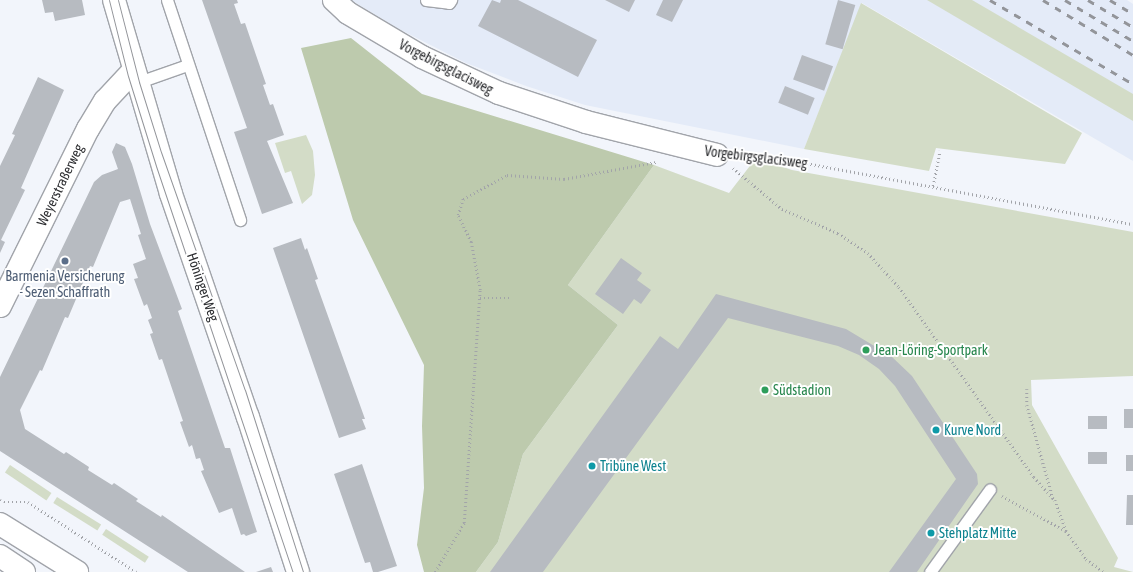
<!DOCTYPE html>
<html>
<head>
<meta charset="utf-8">
<style>
  body { margin:0 }
  #map { position:relative; width:1133px; height:572px; overflow:hidden; background:#f2f5fb; font-family:"Asap Condensed",sans-serif }
  div>[style] { position:absolute }
  .built>* { inset:0; background:#e4ebf8 }
  .green>* { inset:0; background:#d3dcc7; transform-origin:0 0 }
  .forest>* { inset:0; background:#bdcaad }
  .building>* { inset:0; background:#b7bbc1; transform-origin:0 0 }
  .path>* { height:2.5px; margin-top:-1.25px; transform-origin:0; background:repeating-linear-gradient(90deg,#a2a4a9 0 1px,transparent 0 4px) }
  .roads { filter:drop-shadow(1px 0 #a1a4aa) drop-shadow(-1px 0 #a1a4aa) drop-shadow(0 1px #a1a4aa) drop-shadow(0 -1px #a1a4aa) }
  .lane>* { height:11px; margin:-5.5px; padding:0 5.5px; transform-origin:5.5px; border-radius:5.5px; background:#fff }
  .street>* { height:22px; margin:-11px; padding:0 11px; transform-origin:11px; border-radius:11px; background:#fff }
  .secondary>* { height:22px; margin:-11px; padding:0 11px; transform-origin:11px; border-radius:11px; background:#fff }
  .tram>* { height:1px; margin:-0.5px; padding:0 0.5px; transform-origin:0.5px; border-radius:0.5px; background:#93959a }
  .rail>* { height:3px; margin-top:-1.5px; transform-origin:0; background:repeating-linear-gradient(90deg,#93959a 0 7px,transparent 0 14px) }
  .dots>* { width:11px; height:11px; translate:-50% -50%; box-sizing:border-box; border:2px solid #fff; border-radius:50% }
  span { translate:-50% -50%; white-space:nowrap; text-align:center; line-height:1.15; -webkit-text-stroke:4px #fff; paint-order:stroke }
  .street-label { font-size:14px; color:#2c2d30 }
  .service-label { font-size:14px; color:#4e5e75 }
  .leisure-label { font-size:14px; color:#27864d }
  .left { translate:0 -50%; text-align:left }
  .culture-label { font-size:14px; color:#0d838f }
</style>
</head>
<body>
<div id="map">
  <div class="built">
    <i style="clip-path:polygon(351px 0,1127px 0,1133px 4px,1133px 161px,862px 3px,804px 149px,585px 105px,526px 86px,466px 63px,399px 29px)"></i>
  </div>
  <div class="green">
    <i style="clip-path:polygon(927px 0,972px 0,1133px 94px,1133px 121px)"></i>
    <i style="clip-path:polygon(861px 3px,1082px 133px,1065px 164px,936px 148px,929px 171px,804px 149px)"></i>
    <i style="clip-path:polygon(306px 135px,313px 151px,315px 175px,312px 195px,302px 204px,291px 171px,285px 173px,275px 143px)"></i>
    <i style="clip-path:polygon(756px 158px,792px 170px,1133px 232px,1133px 376px,1031px 380px,1032px 405px,1118px 558px,1114px 567px,1133px 572px,476px 572px,498px 542px,523px 454px,618px 325px,568px 285px,654px 165px,729px 193px)"></i>
    <i style="left:10px;top:465px;width:50px;height:9px;rotate:34deg"></i>
    <i style="left:57px;top:497px;width:52px;height:7px;rotate:32deg"></i>
    <i style="left:106px;top:529px;width:51px;height:7px;rotate:33deg"></i>
  </div>
  <div class="forest">
    <i style="clip-path:polygon(351px 38px,422px 94px,654px 165px,568px 285px,618px 325px,523px 454px,498px 542px,476px 572px,424px 572px,417px 545px,424px 488px,422px 426px,424px 365px,353px 220px,301px 48px)"></i>
  </div>
  <div class="building">
    <i style="clip-path:polygon(42px 0,82px 0,85px 15px,55px 21px,53px 12px,45px 13px)"></i>
    <i style="clip-path:polygon(202px 0,237px 0,238px 3px,234px 4px,241px 24px,245px 23px,266px 84px,263px 85px,270px 105px,273px 104px,284px 135px,267px 141px,293px 203px,262px 214px,234px 132px,247px 128px)"></i>
    <i style="clip-path:polygon(492px 0,500px 3px,501px 0,518px 0,597px 40px,578px 77px,478px 26px)"></i>
    <i style="clip-path:polygon(605px 0,635px 0,629px 12px)"></i>
    <i style="clip-path:polygon(663px 0,683px 0,672px 22px,656px 15px)"></i>
    <i style="left:838px;top:0;width:18px;height:46px;rotate:16deg"></i>
    <i style="left:802px;top:55px;width:33px;height:26px;rotate:20deg"></i>
    <i style="clip-path:polygon(38px 77px,64px 90px,21px 188px,25px 190px,1px 240px,5px 242px,0 253px,0 166px,15px 135px,12px 134px)"></i>
    <i style="left:785px;top:86px;width:32px;height:18px;rotate:22deg"></i>
    <i style="clip-path:polygon(116px 143px,125px 147px,132px 164px,150px 224px,182px 309px,178px 311px,225px 448px,230px 448px,257px 532px,246px 536px,244px 534px,241px 535px,232px 508px,219px 513px,201px 471px,204px 470px,200px 458px,196px 459px,192px 445px,189px 447px,180px 422px,183px 421px,162px 359px,159px 360px,150px 334px,153px 333px,148px 320px,152px 318px,147px 304px,144px 306px,134px 279px,138px 278px,133px 264px,146px 259px,138px 235px,141px 234px,130px 199px,120px 202px,93px 267px,90px 266px,68px 318px,65px 317px,42px 371px,40px 370px,20px 410px,25px 429px,64px 454px,66px 452px,89px 467px,88px 470px,112px 485px,114px 483px,138px 499px,136px 501px,161px 517px,162px 515px,245px 572px,188px 572px,0 451px,0 377px,94px 182px,102px 175px,118px 169px,112px 152px)"></i>
    <i style="clip-path:polygon(301px 238px,305px 250px,307px 248px,318px 279px,315px 280px,365px 419px,362px 419px,366px 429px,339px 438px,273px 248px)"></i>
    <i style="clip-path:polygon(621px 258px,642px 273px,637px 280px,651px 290px,641px 304px,634px 299px,623px 314px,595px 294px)"></i>
    <i style="clip-path:polygon(716px 294px,846px 329px,891px 356px,912px 376px,977px 474px,978px 484px,917px 572px,889px 572px,956px 479px,895px 386px,879px 369px,859px 355px,838px 346px,728px 318px,543px 572px,490px 572px,660px 336px,678px 349px)"></i>
    <i style="left:1124px;top:409px;width:9px;height:19px"></i>
    <i style="left:1088px;top:416px;width:19px;height:13px"></i>
    <i style="left:1088px;top:452px;width:19px;height:12px"></i>
    <i style="left:1126px;top:455px;width:7px;height:16px"></i>
    <i style="clip-path:polygon(362px 464px,397px 566px,378px 572px,373px 572px,370px 562px,365px 563px,334px 474px)"></i>
    <i style="clip-path:polygon(1127px 495px,1133px 495px,1133px 525px,1126px 525px)"></i>
    <i style="clip-path:polygon(271px 567px,273px 572px,256px 572px)"></i>
  </div>
  <div class="path">
    <i style="left:737px;top:156px;width:58px;rotate:4.9deg"></i>
    <i style="left:795px;top:161px;width:344px;rotate:10.6deg"></i>
    <i style="left:733px;top:168px;width:64px;rotate:39.9deg"></i>
    <i style="left:782px;top:209px;width:61px;rotate:23.2deg"></i>
    <i style="left:838px;top:233px;width:36px;rotate:34deg"></i>
    <i style="left:868px;top:253px;width:46px;rotate:47.6deg"></i>
    <i style="left:899px;top:287px;width:233px;rotate:54.6deg"></i>
    <i style="left:1034px;top:477px;width:31px;rotate:48deg"></i>
    <i style="left:1055px;top:500px;width:33px;rotate:70deg"></i>
    <i style="left:1066px;top:531px;width:34px;rotate:54deg"></i>
    <i style="left:1086px;top:559px;width:22px;rotate:36deg"></i>
    <i style="left:933px;top:186px;width:36px;rotate:-79deg"></i>
    <i style="left:480px;top:298px;width:30px"></i>
    <i style="left:1027px;top:389px;width:16px;rotate:90deg"></i>
    <i style="left:1027px;top:405px;width:97px;rotate:74.4deg"></i>
    <i style="left:1002px;top:496px;width:73px;rotate:28.7deg"></i>
    <i style="left:0;top:500px;width:4px;rotate:27deg"></i>
    <i style="left:4px;top:502px;width:24px"></i>
    <i style="left:28px;top:502px;width:129px;rotate:32.9deg"></i>
    <i style="left:435px;top:572px;width:57px;rotate:-59.4deg"></i>
    <i style="left:464px;top:523px;width:234px;rotate:-86.1deg"></i>
    <i style="left:480px;top:290px;width:49px;rotate:-100.6deg"></i>
    <i style="left:471px;top:242px;width:30px;rotate:-116deg"></i>
    <i style="left:458px;top:215px;width:17px;rotate:-73deg"></i>
    <i style="left:463px;top:199px;width:50px;rotate:-28.6deg"></i>
    <i style="left:507px;top:175px;width:57px;rotate:4deg"></i>
    <i style="left:564px;top:179px;width:94px;rotate:-10.5deg"></i>
  </div>
  <div class="roads">
    <div class="lane">
      <i style="left:167px;top:0;width:232px;rotate:71.6deg"></i>
      <i style="left:426px;top:0;width:23px;rotate:7deg"></i>
      <i style="left:449px;top:3px;width:4px;rotate:-56deg"></i>
      <i style="left:136px;top:83px;width:54px;rotate:-19.4deg"></i>
      <i style="left:930px;top:572px;width:102px;rotate:-54.1deg"></i>
    </div>
    <div class="street">
      <i style="left:334px;top:0;width:19px;rotate:43deg"></i>
      <i style="left:348px;top:13px;width:86px;rotate:30.7deg"></i>
      <i style="left:422px;top:57px;width:85px;rotate:25.1deg"></i>
      <i style="left:499px;top:93px;width:92px;rotate:18.4deg"></i>
      <i style="left:586px;top:122px;width:135px;rotate:14.1deg"></i>
      <i style="left:0;top:306px;width:198px;rotate:-63.6deg"></i>
      <i style="left:88px;top:129px;width:33px;rotate:-59deg"></i>
      <i style="left:105px;top:101px;width:41px;rotate:-47deg"></i>
    </div>
    <div class="secondary">
      <i style="left:114px;top:0;width:202px;rotate:73.6deg"></i>
      <i style="left:171px;top:194px;width:236px;rotate:71deg"></i>
      <i style="left:248px;top:417px;width:163px;rotate:72.1deg"></i>
      <i style="left:0;top:524px;width:91px;rotate:31.9deg"></i>
      <i style="left:0;top:556px;width:29px;rotate:34deg"></i>
    </div>
  </div>
  <div class="tram">
    <i style="left:109px;top:0;width:78px;rotate:76deg"></i>
    <i style="left:128px;top:76px;width:94px;rotate:72.7deg"></i>
    <i style="left:156px;top:166px;width:428px;rotate:71.4deg"></i>
    <i style="left:118px;top:0;width:85px;rotate:75.6deg"></i>
    <i style="left:139px;top:82px;width:73px;rotate:72.6deg"></i>
    <i style="left:161px;top:152px;width:252px;rotate:70.6deg"></i>
    <i style="left:245px;top:390px;width:191px;rotate:72.3deg"></i>
  </div>
  <div class="rail">
    <i style="left:990px;top:0;width:166px;rotate:30.4deg"></i>
    <i style="left:1043px;top:0;width:105px;rotate:31.4deg"></i>
    <i style="left:1065px;top:0;width:79px;rotate:31.1deg"></i>
    <i style="left:1088px;top:0;width:52px;rotate:31deg"></i>
    <i style="left:1110px;top:0;width:27px;rotate:31deg"></i>
  </div>
  <div class="dots">
    <i style="left:65px;top:261px;background:#5c6f8a"></i>
    <i style="left:866px;top:350px;background:#2e9e5b"></i>
    <i style="left:765px;top:390px;background:#2e9e5b"></i>
    <i style="left:936px;top:430px;background:#0f9aa8"></i>
    <i style="left:592px;top:466px;background:#0f9aa8"></i>
    <i style="left:931px;top:533px;background:#0f9aa8"></i>
  </div>
  <div class="street-label">
    <span style="left:446px;top:67px;rotate:27deg">Vorgebirgsglacisweg</span>
    <span style="left:756px;top:157px;rotate:7deg">Vorgebirgsglacisweg</span>
    <span style="left:60px;top:185px;rotate:-64deg">Weyerstraßerweg</span>
    <span style="left:203px;top:287px;rotate:71deg">Höninger Weg</span>
  </div>
  <div class="service-label">
    <span style="left:65px;top:284px">Barmenia Versicherung<br>- Sezen Schaffrath</span>
  </div>
  <div class="leisure-label">
    <span class="left" style="left:874px;top:350px">Jean-Löring-Sportpark</span>
    <span class="left" style="left:773px;top:390px">Südstadion</span>
  </div>
  <div class="culture-label">
    <span class="left" style="left:944px;top:430px">Kurve Nord</span>
    <span class="left" style="left:600px;top:466px">Tribüne West</span>
    <span class="left" style="left:939px;top:533px">Stehplatz Mitte</span>
  </div>
</div>
</body>
</html>
